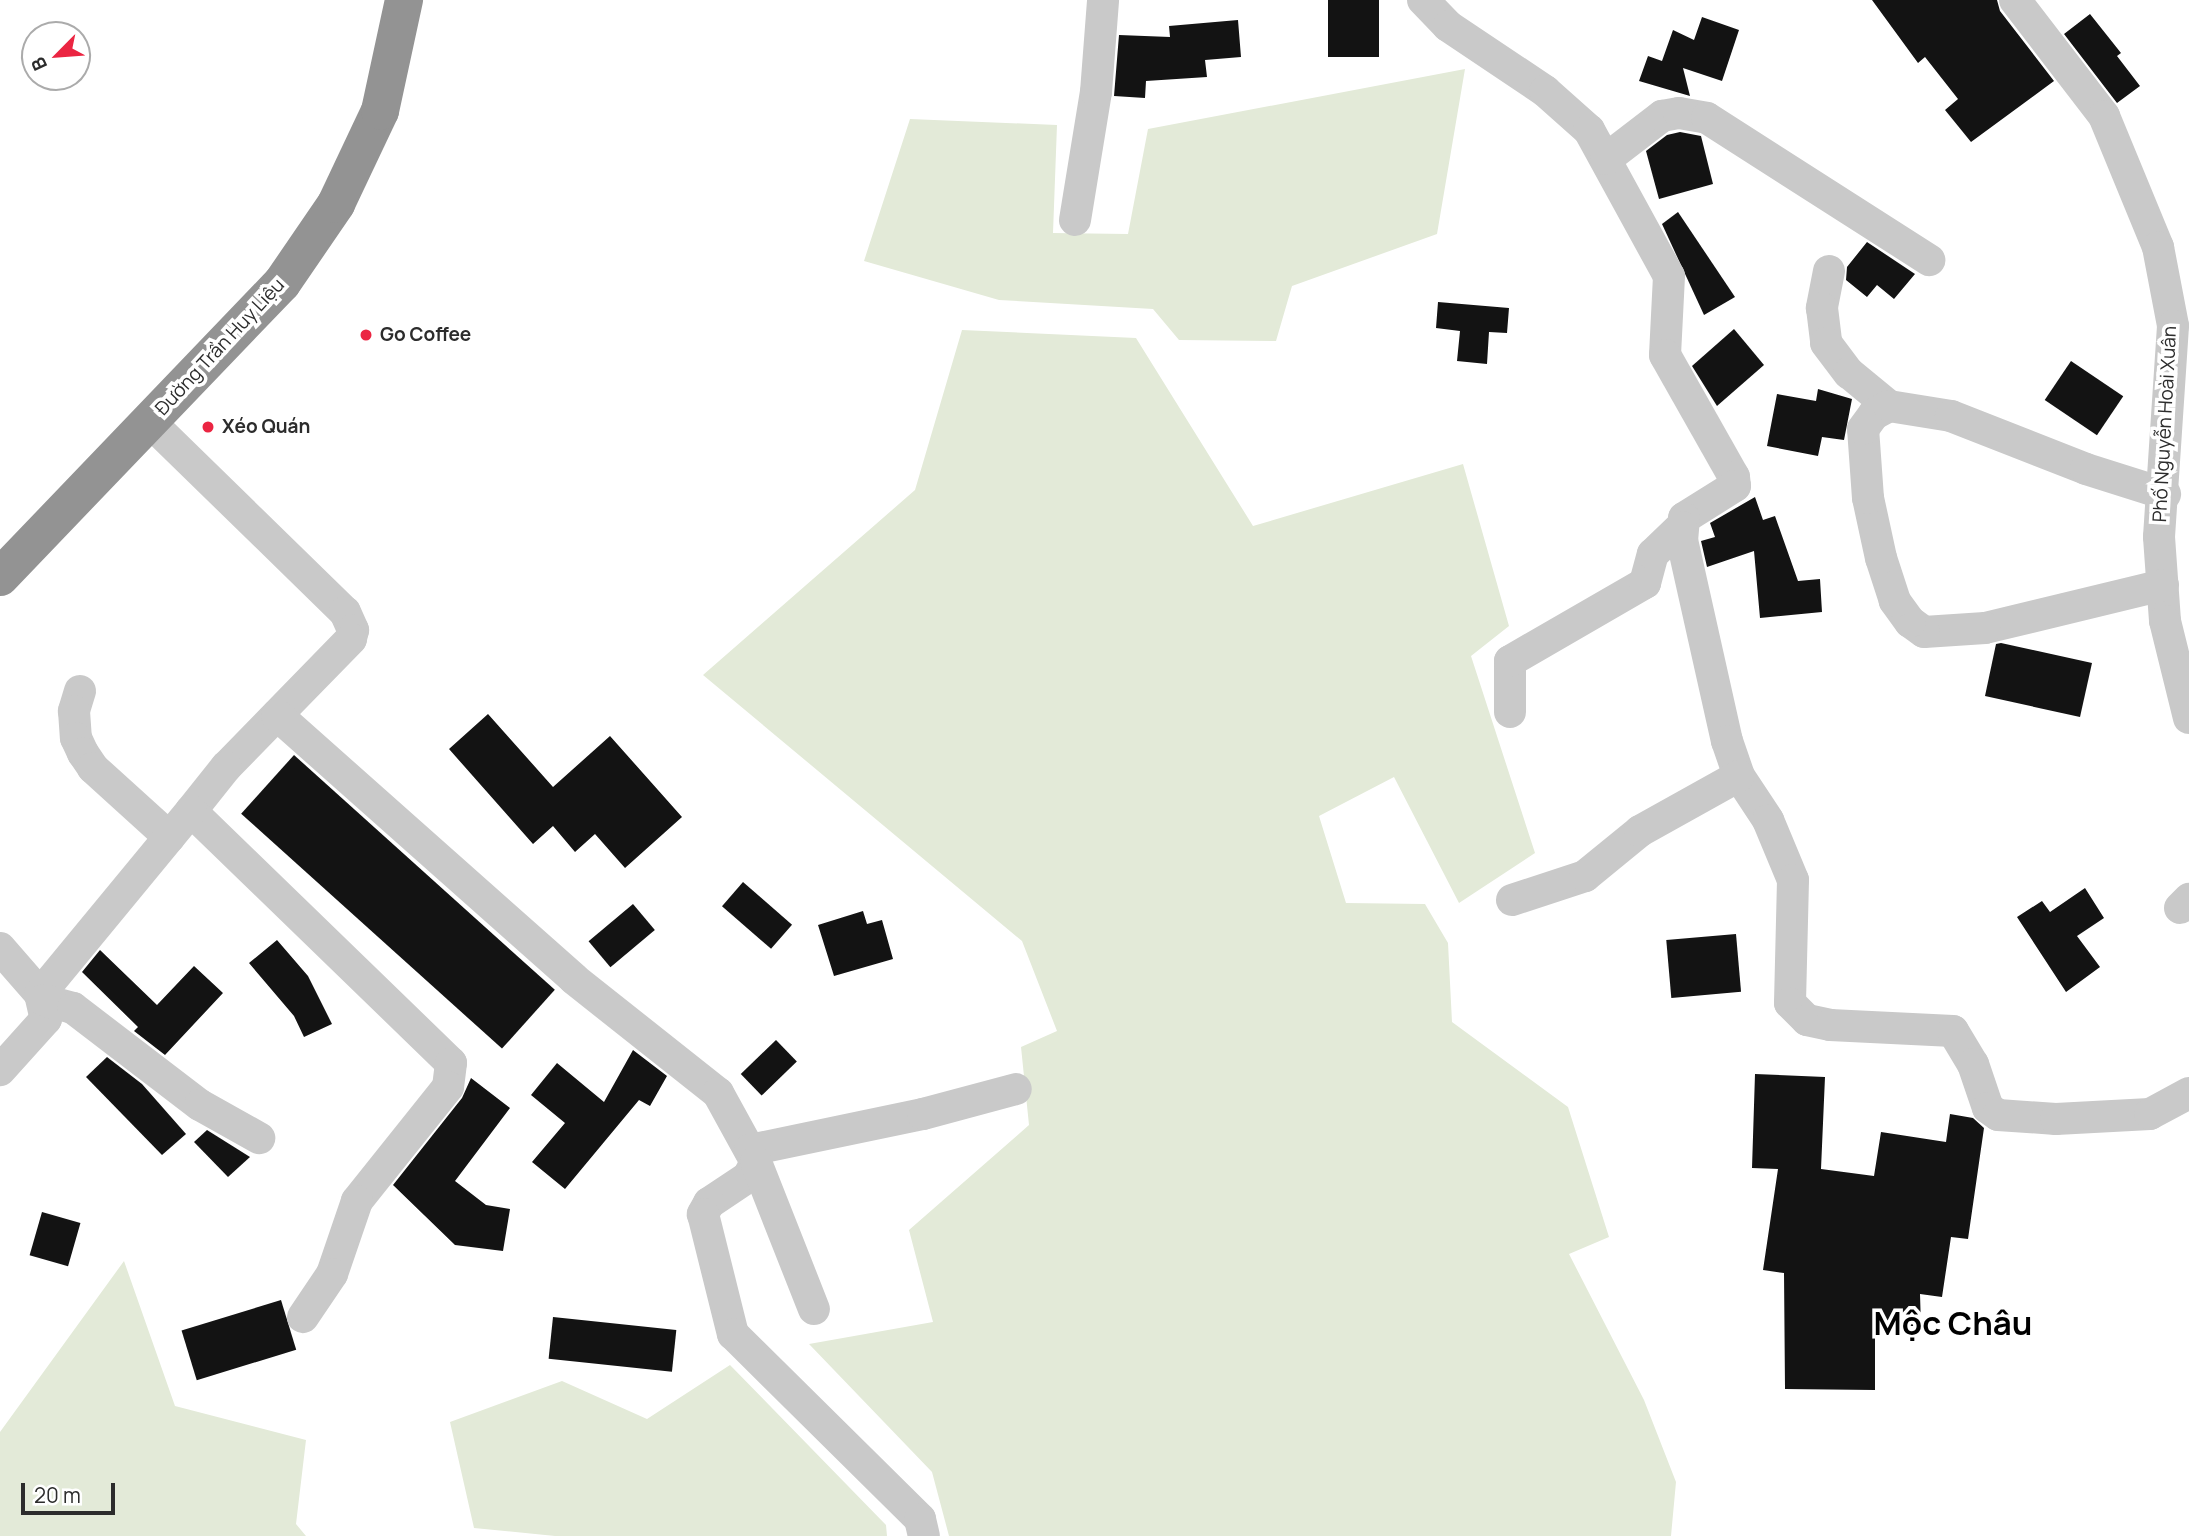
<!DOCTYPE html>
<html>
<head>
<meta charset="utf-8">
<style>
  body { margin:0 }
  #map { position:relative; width:2189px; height:1536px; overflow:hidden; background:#fff; font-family:Manrope,sans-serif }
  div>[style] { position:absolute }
  .green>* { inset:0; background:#e3ead8 }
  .building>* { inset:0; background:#131313; transform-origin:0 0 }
  .minor>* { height:32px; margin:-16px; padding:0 16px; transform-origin:16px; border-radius:16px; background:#c9c9c9 }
  .highway>* { height:38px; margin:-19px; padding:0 19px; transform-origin:19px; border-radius:19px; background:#939393 }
  .dots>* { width:19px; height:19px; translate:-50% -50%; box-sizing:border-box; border:4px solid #fff; border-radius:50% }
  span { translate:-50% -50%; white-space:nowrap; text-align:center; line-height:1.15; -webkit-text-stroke:7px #fff; paint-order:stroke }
  .poi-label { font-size:19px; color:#2c2c2c; font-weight:700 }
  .left { translate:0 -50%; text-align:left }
  .street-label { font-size:19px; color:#2c2c2c }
  .town-label { font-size:33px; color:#000; font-weight:700 }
  .north { position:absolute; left:21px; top:21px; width:70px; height:70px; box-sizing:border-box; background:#fff; border:2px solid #ababab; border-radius:50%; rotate:245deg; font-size:19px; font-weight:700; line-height:28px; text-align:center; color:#2c2c2c }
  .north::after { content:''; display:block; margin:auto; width:24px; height:32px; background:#eb2542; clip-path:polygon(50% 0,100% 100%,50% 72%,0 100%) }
  .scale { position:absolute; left:21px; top:1483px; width:94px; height:32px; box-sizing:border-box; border:4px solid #2c2c2c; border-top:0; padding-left:9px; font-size:21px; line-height:24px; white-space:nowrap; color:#2c2c2c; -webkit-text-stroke:5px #fff; paint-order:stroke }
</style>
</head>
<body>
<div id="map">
  <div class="green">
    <i style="clip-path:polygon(1465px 69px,1437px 234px,1292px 286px,1276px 341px,1179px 340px,1153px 309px,999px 300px,864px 261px,910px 119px,1057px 125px,1053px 233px,1128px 234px,1148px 129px)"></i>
    <i style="clip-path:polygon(962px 330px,1136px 338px,1253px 526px,1463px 464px,1509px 626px,1471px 656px,1535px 853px,1459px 903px,1394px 777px,1319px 816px,1346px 903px,1425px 904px,1448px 943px,1452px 1022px,1568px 1107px,1609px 1237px,1569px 1254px,1644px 1400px,1676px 1482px,1671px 1536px,949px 1536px,932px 1472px,809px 1344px,933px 1322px,909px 1230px,1029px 1125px,1021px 1047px,1057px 1031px,1022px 941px,703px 675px,915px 490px)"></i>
    <i style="clip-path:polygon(124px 1261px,175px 1406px,306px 1440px,296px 1524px,306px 1536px,0 1536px,0 1432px)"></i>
    <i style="clip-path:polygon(730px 1365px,886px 1525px,887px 1536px,555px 1536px,474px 1528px,450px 1422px,562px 1381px,647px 1419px)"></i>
  </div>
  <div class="building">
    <i style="left:1328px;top:0;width:51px;height:57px"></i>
    <i style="clip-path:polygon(1872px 0,1997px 0,2000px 11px,2054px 81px,1971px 142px,1945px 110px,1958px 99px,1925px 57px,1918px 63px)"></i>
    <i style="clip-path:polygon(2090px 14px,2121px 53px,2117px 56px,2140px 86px,2117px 103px,2064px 34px)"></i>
    <i style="clip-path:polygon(1702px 17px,1739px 30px,1722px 81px,1683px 68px,1690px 96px,1639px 81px,1648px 56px,1662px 61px,1673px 30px,1694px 40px)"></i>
    <i style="clip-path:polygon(1238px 20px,1241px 57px,1205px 60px,1207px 77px,1146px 81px,1145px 98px,1114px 96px,1119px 35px,1170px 37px,1169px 26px)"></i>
    <i style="clip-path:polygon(1680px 132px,1701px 136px,1713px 184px,1659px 199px,1646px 151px,1667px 135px)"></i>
    <i style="clip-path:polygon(1678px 212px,1735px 297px,1704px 315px,1662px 224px)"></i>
    <i style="clip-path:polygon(1867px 242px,1915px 274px,1894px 299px,1877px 285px,1867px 297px,1846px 280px,1847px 267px)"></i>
    <i style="clip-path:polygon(1438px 302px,1509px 308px,1507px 333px,1489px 332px,1487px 364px,1457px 361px,1460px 331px,1436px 328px)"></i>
    <i style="clip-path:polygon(1734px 329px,1764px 365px,1717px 406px,1692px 366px)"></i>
    <i style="left:2071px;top:361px;width:63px;height:47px;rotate:34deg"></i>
    <i style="clip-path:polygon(1818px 389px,1852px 399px,1844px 440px,1822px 437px,1818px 456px,1767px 446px,1777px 394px,1816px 401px)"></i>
    <i style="clip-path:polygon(1755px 497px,1763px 520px,1775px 516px,1798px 581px,1820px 579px,1822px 612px,1760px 618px,1754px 551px,1707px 567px,1701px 541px,1715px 537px,1710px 523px)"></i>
    <i style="clip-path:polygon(2001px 643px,2092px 663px,2080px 717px,1985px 696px,1996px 644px)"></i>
    <i style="clip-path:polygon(488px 714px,553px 787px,610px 736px,682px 817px,625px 868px,595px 834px,575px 852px,553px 826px,533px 844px,449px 749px)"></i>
    <i style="left:294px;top:755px;width:351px;height:79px;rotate:42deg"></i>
    <i style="left:743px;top:882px;width:65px;height:32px;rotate:41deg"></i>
    <i style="clip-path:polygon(2085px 888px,2104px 918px,2077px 936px,2100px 967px,2066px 992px,2017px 917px,2042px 901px,2050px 912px)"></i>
    <i style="left:633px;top:904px;width:34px;height:58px;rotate:50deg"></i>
    <i style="clip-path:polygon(863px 911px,867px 924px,882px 920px,893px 959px,834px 976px,818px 925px)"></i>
    <i style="left:1736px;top:934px;width:58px;height:70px;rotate:85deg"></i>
    <i style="clip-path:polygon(277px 940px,308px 976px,332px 1024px,304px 1037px,294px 1016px,249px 963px)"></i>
    <i style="clip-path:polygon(100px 950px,157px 1005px,194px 966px,223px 993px,165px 1055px,134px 1031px,138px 1027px,82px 972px)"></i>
    <i style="left:776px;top:1040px;width:30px;height:49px;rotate:46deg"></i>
    <i style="clip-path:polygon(633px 1050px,667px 1076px,650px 1106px,639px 1100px,565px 1189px,532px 1162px,565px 1123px,531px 1095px,557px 1063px,604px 1102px)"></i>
    <i style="clip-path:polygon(107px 1057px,142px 1084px,186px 1134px,162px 1155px,86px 1077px)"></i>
    <i style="clip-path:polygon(1755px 1074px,1825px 1077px,1821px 1169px,1874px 1176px,1881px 1132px,1946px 1142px,1950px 1114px,1973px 1118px,1984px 1128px,1968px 1239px,1951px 1237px,1942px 1297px,1920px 1294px,1921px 1326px,1875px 1326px,1875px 1390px,1785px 1389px,1784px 1273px,1763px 1270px,1778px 1169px,1752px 1168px)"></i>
    <i style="clip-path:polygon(471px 1078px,510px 1108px,455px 1181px,486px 1205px,510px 1209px,503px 1251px,455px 1245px,393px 1185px,462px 1098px)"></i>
    <i style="clip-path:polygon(207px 1130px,250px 1157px,228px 1177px,194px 1142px)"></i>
    <i style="left:42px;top:1212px;width:40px;height:45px;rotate:16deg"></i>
    <i style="left:281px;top:1300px;width:52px;height:104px;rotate:73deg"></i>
    <i style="left:553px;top:1317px;width:124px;height:42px;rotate:6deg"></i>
  </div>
  <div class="minor">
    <i style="left:1423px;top:0;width:36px;rotate:46deg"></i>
    <i style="left:1448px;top:26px;width:117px;rotate:33.8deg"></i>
    <i style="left:1545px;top:91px;width:59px;rotate:41.6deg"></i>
    <i style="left:1589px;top:130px;width:166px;rotate:61.3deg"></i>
    <i style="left:1669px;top:276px;width:79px;rotate:92.9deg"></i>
    <i style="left:1665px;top:355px;width:140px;rotate:60.5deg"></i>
    <i style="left:1734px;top:477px;width:9px;rotate:84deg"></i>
    <i style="left:1735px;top:486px;width:60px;rotate:147.9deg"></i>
    <i style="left:1684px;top:518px;width:22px;rotate:95deg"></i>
    <i style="left:1682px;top:540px;width:206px;rotate:77.4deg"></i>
    <i style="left:1727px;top:741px;width:37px;rotate:71deg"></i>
    <i style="left:1739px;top:776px;width:53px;rotate:56.6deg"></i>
    <i style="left:1768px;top:820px;width:65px;rotate:67.4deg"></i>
    <i style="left:1793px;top:880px;width:123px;rotate:91.4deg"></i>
    <i style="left:1790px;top:1003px;width:24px;rotate:45deg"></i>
    <i style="left:1807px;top:1020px;width:24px;rotate:12deg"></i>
    <i style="left:1830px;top:1025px;width:123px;rotate:2.8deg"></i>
    <i style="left:1953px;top:1031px;width:39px;rotate:59deg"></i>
    <i style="left:1973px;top:1064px;width:46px;rotate:71.2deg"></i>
    <i style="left:1988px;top:1108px;width:12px;rotate:35deg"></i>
    <i style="left:1998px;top:1115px;width:58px;rotate:3.9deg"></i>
    <i style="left:2056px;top:1119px;width:94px;rotate:-3deg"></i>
    <i style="left:2150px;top:1114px;width:44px;rotate:-28.3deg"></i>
    <i style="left:2015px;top:0;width:146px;rotate:52.5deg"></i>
    <i style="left:2104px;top:116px;width:142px;rotate:67.6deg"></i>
    <i style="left:2158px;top:247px;width:80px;rotate:79.2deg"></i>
    <i style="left:2173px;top:326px;width:211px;rotate:93.8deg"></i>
    <i style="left:2159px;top:537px;width:84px;rotate:85.9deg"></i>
    <i style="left:2165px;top:621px;width:100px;rotate:76.1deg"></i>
    <i style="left:1606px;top:159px;width:71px;rotate:-37.5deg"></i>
    <i style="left:1662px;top:116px;width:17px;rotate:-10deg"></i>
    <i style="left:1679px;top:113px;width:28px;rotate:10deg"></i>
    <i style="left:1707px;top:118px;width:264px;rotate:32.6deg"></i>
    <i style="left:1075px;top:220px;width:130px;rotate:-80.7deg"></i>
    <i style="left:1096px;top:92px;width:92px;rotate:-85.6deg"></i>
    <i style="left:1829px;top:271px;width:38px;rotate:101deg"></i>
    <i style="left:1822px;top:308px;width:35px;rotate:83deg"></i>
    <i style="left:1826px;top:343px;width:38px;rotate:53deg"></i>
    <i style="left:1849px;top:373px;width:52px;rotate:39.5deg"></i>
    <i style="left:150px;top:422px;width:272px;rotate:44.3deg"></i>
    <i style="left:345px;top:612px;width:20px;rotate:66deg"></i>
    <i style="left:353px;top:630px;width:9px;rotate:103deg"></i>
    <i style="left:351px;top:639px;width:179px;rotate:134.3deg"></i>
    <i style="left:226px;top:767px;width:56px;rotate:128.5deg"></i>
    <i style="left:191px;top:811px;width:362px;rotate:44.1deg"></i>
    <i style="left:451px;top:1063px;width:24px;rotate:97deg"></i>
    <i style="left:448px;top:1087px;width:146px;rotate:128.6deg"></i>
    <i style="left:357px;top:1201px;width:77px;rotate:108.9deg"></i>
    <i style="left:332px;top:1274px;width:52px;rotate:124deg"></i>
    <i style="left:2163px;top:585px;width:183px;rotate:166.4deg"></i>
    <i style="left:1985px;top:628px;width:61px;rotate:176.2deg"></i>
    <i style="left:1924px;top:632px;width:17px;rotate:-144deg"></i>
    <i style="left:1910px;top:622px;width:26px;rotate:-126deg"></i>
    <i style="left:1895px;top:601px;width:45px;rotate:-108deg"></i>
    <i style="left:1881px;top:558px;width:61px;rotate:-102.2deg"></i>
    <i style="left:1868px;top:498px;width:69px;rotate:-94.1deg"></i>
    <i style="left:1863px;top:429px;width:19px;rotate:-54deg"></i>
    <i style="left:1874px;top:414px;width:17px;rotate:-28deg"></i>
    <i style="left:1889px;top:406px;width:63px;rotate:9.2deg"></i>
    <i style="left:1951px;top:416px;width:145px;rotate:21.4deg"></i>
    <i style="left:2086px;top:469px;width:83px;rotate:17.6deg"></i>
    <i style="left:80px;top:691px;width:21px;rotate:107deg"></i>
    <i style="left:74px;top:711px;width:27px;rotate:86deg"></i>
    <i style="left:76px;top:738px;width:17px;rotate:65deg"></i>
    <i style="left:83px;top:753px;width:18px;rotate:56deg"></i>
    <i style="left:93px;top:768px;width:103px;rotate:42.2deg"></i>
    <i style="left:1510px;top:712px;width:51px;rotate:-90deg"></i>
    <i style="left:1510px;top:661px;width:156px;rotate:-30deg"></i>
    <i style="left:1645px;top:583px;width:30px;rotate:-75deg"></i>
    <i style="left:1653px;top:554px;width:39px;rotate:-44deg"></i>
    <i style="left:277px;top:715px;width:397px;rotate:41.6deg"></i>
    <i style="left:574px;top:979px;width:184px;rotate:38.4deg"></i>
    <i style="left:718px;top:1093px;width:79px;rotate:61.2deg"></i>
    <i style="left:756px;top:1162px;width:17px;rotate:118deg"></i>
    <i style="left:748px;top:1177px;width:47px;rotate:146.3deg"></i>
    <i style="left:709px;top:1203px;width:13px;rotate:119deg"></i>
    <i style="left:703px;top:1214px;width:124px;rotate:76deg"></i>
    <i style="left:733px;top:1334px;width:263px;rotate:44.7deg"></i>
    <i style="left:920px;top:1519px;width:17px;rotate:77deg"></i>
    <i style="left:1512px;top:900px;width:77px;rotate:-18.2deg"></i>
    <i style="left:1585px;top:876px;width:71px;rotate:-39.3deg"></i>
    <i style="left:1640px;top:831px;width:113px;rotate:-29.1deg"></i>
    <i style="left:2180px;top:908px;width:13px;rotate:-45deg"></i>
    <i style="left:0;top:948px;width:61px;rotate:49deg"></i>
    <i style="left:40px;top:994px;width:26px;rotate:77deg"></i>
    <i style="left:46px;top:1019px;width:69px;rotate:132deg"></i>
    <i style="left:40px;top:994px;width:237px;rotate:-50.5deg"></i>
    <i style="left:43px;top:1000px;width:31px;rotate:15deg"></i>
    <i style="left:73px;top:1008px;width:160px;rotate:37.4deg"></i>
    <i style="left:200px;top:1105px;width:68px;rotate:29.2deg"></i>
    <i style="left:750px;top:1150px;width:177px;rotate:-11.8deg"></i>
    <i style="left:923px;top:1114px;width:96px;rotate:-15deg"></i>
    <i style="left:756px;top:1162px;width:158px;rotate:68.5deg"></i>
  </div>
  <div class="highway">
    <i style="left:0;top:577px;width:407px;rotate:-46.2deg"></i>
    <i style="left:282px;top:283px;width:96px;rotate:-55.6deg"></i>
    <i style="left:336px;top:204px;width:103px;rotate:-64.7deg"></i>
    <i style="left:380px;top:111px;width:114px;rotate:-77.8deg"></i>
  </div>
  <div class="dots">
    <i style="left:366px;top:335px;background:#eb2542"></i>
    <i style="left:208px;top:427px;background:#eb2542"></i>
  </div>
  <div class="poi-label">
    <span class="left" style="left:380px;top:335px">Go Coffee</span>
    <span class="left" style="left:222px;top:427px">Xéo Quán</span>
  </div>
  <div class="street-label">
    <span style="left:220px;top:347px;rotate:-47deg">Đường Trần Huy Liệu</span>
    <span style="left:2165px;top:424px;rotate:-87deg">Phố Nguyễn Hoài Xuân</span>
  </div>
  <div class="town-label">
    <span style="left:1953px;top:1323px">Mộc Châu</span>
  </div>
  <div class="north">B</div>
  <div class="scale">20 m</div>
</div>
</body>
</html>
